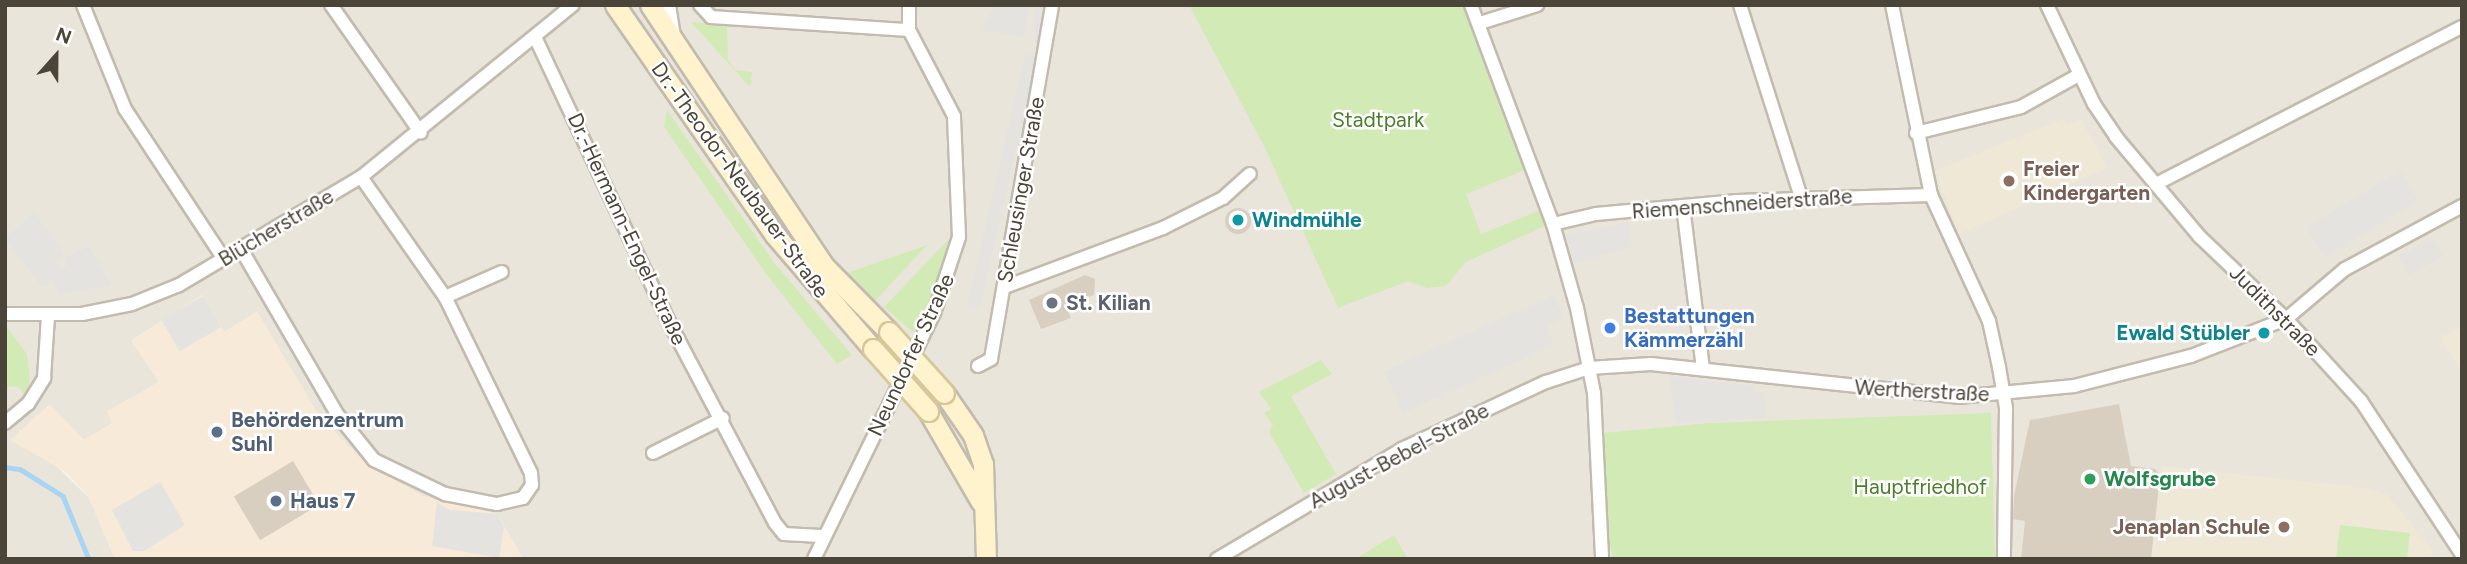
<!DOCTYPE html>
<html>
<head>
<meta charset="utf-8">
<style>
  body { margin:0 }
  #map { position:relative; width:2467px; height:564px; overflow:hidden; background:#f6f3ec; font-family:Figtree,sans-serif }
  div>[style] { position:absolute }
  .residential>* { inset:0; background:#eae5da }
  .commercial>* { inset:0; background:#f7ead8 }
  .education>* { inset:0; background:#efe8d6 }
  .green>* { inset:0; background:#d2eab5 }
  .parking>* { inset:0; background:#e5e3e0; transform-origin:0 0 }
  .stream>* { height:4.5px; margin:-2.25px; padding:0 2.25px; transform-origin:2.25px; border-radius:2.25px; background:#a9d4f2 }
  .building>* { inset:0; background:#d8cfc1; transform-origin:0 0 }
  .round { border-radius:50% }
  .roads { filter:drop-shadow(2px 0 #c2bbae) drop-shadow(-2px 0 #c2bbae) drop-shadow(0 2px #c2bbae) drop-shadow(0 -2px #c2bbae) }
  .minor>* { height:12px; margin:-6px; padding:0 6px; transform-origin:6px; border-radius:6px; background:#fff }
  .secondary>* { height:19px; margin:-9.5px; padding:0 9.5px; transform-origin:9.5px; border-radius:9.5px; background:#fff3cd }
  .bridges { filter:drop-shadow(2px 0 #d6c79b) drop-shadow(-2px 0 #d6c79b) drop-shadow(0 2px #d6c79b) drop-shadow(0 -2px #d6c79b) }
  .secondary-bridge>* { height:19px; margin:-9.5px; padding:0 9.5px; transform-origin:9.5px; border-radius:9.5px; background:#fff3cd }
  .dots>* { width:19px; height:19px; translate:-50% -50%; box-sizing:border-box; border:4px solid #fff; border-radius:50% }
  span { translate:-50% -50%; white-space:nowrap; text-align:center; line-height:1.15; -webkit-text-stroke:5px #fff; paint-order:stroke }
  .park-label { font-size:21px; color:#4a7f2a }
  .education-label { font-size:21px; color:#785e54; font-weight:700 }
  .left { translate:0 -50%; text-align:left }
  .right { translate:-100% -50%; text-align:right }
  .street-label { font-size:21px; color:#4b4439 }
  .culture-label { font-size:21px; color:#0d838f; font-weight:700 }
  .worship-label { font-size:21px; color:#5b616d; font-weight:700 }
  .shop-label { font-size:21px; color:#366cbe; font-weight:700 }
  .service-label { font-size:21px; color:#4e5e75; font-weight:700 }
  .leisure-label { font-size:21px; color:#27864d; font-weight:700 }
  .frame { position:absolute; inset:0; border:7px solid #4b4439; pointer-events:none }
  .north { position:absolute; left:21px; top:21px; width:70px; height:70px; -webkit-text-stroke:5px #fff; paint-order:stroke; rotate:21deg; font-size:19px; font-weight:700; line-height:28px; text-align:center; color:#4b4439 }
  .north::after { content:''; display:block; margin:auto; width:24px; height:32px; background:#4b4439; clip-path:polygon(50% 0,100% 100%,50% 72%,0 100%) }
</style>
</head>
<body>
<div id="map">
  <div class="residential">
    <i style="clip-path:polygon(5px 5px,2462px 5px,2462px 559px,523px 559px,497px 514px,422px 496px,364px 461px,320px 418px,257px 312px,224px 332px,202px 295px,132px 340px,159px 382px,108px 411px,113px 423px,84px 440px,50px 405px,11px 440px,46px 456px,89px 498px,115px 559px,5px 559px)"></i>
  </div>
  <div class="commercial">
    <i style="clip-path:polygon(202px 295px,224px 332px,257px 312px,320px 417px,364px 461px,422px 496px,497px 514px,523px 559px,115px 559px,89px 498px,66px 472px,10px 440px,50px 404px,84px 440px,112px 424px,107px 411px,159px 382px,131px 341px)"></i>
  </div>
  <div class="education">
    <i style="clip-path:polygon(2063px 119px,2066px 125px,2081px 119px,2107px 168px,1959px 234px,1935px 171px)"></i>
    <i style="clip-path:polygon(2462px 327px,2462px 372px,2440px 338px)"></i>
    <i style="clip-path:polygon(2162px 466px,2367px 488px,2387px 495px,2432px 549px,2431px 559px,2151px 559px)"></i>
  </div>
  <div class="green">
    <i style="clip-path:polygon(1189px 5px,1466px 5px,1527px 169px,1466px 194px,1481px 234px,1541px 210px,1547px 225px,1466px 262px,1446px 286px,1427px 288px,1408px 281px,1338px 308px,1264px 146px)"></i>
    <i style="clip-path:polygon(691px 22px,727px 25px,728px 60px,735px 70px,752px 72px,750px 87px)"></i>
    <i style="clip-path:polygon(667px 110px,776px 265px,852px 355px,837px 364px,767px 275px,664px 127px)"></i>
    <i style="clip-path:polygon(951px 237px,936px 291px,914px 333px,884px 307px)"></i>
    <i style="clip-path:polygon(927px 245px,875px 301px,847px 273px)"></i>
    <i style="clip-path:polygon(5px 325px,27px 354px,30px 382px,24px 395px,19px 387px,9px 386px,5px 397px)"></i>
    <i style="clip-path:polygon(1321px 360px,1332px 374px,1291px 396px,1336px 474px,1304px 493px,1269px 432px,1273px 425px,1264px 413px,1271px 409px,1259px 392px)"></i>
    <i style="clip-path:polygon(1991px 413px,1995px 559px,1613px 559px,1605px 522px,1603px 433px,1710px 423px)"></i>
    <i style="clip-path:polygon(2340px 525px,2410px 533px,2407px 559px,2336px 559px)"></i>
    <i style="clip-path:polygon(1394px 535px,1408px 559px,1355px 559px)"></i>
  </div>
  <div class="parking">
    <i style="clip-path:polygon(995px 5px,1029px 5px,1024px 37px,981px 30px)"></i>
    <i style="left:1034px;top:5px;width:12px;height:38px"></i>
    <i style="left:1025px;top:54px;width:13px;height:259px;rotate:13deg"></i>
    <i style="left:2400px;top:171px;width:35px;height:109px;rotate:59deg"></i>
    <i style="clip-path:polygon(34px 212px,64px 254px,56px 262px,59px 267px,67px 268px,64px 258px,89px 246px,112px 286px,59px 293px,52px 281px,43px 288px,5px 239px)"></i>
    <i style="clip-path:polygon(1629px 223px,1632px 246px,1574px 264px,1566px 234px)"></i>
    <i style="left:2433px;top:238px;width:21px;height:39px;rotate:62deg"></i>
    <i style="clip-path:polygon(1554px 295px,1564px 318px,1546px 326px,1554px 345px,1403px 413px,1384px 371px)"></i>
    <i style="left:203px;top:296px;width:36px;height:48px;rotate:60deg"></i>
    <i style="clip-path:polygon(1669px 376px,1755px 386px,1755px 393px,1764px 393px,1766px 418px,1676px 423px)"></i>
    <i style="clip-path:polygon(160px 482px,185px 525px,144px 551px,133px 551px,112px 510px)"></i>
    <i style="clip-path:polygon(437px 502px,449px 510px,497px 514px,504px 527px,499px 558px,432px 546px)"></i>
  </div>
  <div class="stream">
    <i style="left:5px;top:467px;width:15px;rotate:8deg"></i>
    <i style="left:20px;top:469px;width:51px;rotate:32.1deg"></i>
    <i style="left:63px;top:496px;width:68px;rotate:67.6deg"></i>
  </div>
  <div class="building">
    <i class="round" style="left:1225px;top:208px;width:26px;height:26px"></i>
    <i style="clip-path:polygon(1085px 275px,1095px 279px,1094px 295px,1066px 306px,1071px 318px,1041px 329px,1029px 300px)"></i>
    <i style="clip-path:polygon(2119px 404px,2131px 466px,2155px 469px,2160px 475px,2151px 559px,2021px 559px,2025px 521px,2013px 519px,2014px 496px,2030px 420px)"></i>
    <i style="left:293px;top:461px;width:51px;height:69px;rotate:59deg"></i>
  </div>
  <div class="roads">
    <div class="minor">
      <i style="left:83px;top:5px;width:112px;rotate:68deg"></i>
      <i style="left:125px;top:109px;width:180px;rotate:56.6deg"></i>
      <i style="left:331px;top:5px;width:156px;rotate:54.9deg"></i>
      <i style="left:669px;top:5px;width:31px;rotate:81deg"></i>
      <i style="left:700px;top:5px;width:16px;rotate:47deg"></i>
      <i style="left:711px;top:17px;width:198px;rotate:3.8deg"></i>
      <i style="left:1471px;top:5px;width:234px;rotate:69.5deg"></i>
      <i style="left:1553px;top:224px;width:87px;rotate:74.1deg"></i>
      <i style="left:1577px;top:308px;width:87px;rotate:78.7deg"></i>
      <i style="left:1594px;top:393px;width:166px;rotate:87.2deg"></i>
      <i style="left:1740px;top:5px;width:201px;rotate:72.4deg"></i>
      <i style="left:1892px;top:5px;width:194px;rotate:78.4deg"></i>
      <i style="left:1931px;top:195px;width:139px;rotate:65.3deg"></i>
      <i style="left:1989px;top:321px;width:47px;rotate:77.7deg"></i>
      <i style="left:1999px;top:367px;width:42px;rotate:80.3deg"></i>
      <i style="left:2006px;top:408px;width:151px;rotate:90.8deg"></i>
      <i style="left:2047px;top:5px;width:110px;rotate:64.6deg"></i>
      <i style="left:2094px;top:104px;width:40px;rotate:56deg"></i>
      <i style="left:2116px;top:137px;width:129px;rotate:50deg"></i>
      <i style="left:2199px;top:236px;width:120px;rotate:43.7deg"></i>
      <i style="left:2286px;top:319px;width:111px;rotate:47.6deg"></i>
      <i style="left:2361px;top:401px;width:184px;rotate:56.7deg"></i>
      <i style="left:1480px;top:23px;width:60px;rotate:-17.5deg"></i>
      <i style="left:535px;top:37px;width:315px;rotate:64.8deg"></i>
      <i style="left:669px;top:322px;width:227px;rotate:62.2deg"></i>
      <i style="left:775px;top:523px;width:14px;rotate:51deg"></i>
      <i style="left:784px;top:534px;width:37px;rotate:3deg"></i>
      <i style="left:1916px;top:133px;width:108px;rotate:-13.9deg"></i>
      <i style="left:2021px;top:107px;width:66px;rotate:-28.9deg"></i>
      <i style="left:2156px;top:184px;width:344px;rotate:-27.2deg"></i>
      <i style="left:1683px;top:206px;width:164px;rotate:83deg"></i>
      <i style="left:1553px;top:224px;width:44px;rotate:-13.1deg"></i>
      <i style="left:1596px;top:214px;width:142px;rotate:-5.3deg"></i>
      <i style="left:1737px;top:201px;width:194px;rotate:-1.8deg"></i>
      <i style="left:241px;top:249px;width:191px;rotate:59.8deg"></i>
      <i style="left:337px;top:414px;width:59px;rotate:51.2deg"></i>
      <i style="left:374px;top:460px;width:79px;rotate:25.6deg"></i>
      <i style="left:445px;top:494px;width:53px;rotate:10.9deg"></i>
      <i style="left:497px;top:504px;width:27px;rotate:-13deg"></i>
      <i style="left:523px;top:498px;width:16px;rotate:-55deg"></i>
      <i style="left:532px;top:485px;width:12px;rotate:-95deg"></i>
      <i style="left:531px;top:473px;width:196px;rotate:-116deg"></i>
      <i style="left:445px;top:297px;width:146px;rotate:-125deg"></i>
      <i style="left:1005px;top:287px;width:169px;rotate:-20.5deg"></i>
      <i style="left:1163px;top:228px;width:67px;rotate:-26.6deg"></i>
      <i style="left:1223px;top:198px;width:36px;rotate:-42deg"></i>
      <i style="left:445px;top:297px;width:62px;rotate:-23.7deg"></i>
      <i style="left:5px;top:314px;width:77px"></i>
      <i style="left:82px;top:314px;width:51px;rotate:-11.3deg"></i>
      <i style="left:132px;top:304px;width:51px;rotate:-22deg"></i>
      <i style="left:179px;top:285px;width:212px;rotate:-30.7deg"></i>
      <i style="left:361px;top:177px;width:273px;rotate:-39.1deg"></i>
      <i style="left:978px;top:366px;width:15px;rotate:-28deg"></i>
      <i style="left:991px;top:359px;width:359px;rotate:-80.2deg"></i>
      <i style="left:5px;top:423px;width:30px;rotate:-40deg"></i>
      <i style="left:28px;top:404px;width:31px;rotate:-58deg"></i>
      <i style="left:44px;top:378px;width:62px;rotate:-86.3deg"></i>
      <i style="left:653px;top:453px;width:78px;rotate:-26.6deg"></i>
      <i style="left:814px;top:559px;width:274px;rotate:-64deg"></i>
      <i style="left:934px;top:313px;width:80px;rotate:-71.8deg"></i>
      <i style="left:959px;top:237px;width:121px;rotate:-92.4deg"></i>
      <i style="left:954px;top:116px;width:97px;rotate:-117.6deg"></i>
      <i style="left:909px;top:30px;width:25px;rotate:-90deg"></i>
      <i style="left:1217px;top:559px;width:215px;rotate:-30.7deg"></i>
      <i style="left:1402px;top:449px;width:159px;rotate:-25deg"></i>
      <i style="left:1546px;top:382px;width:45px;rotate:-18deg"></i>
      <i style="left:1589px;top:368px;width:62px;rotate:-3.7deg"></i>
      <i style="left:1651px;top:364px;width:309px;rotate:6.1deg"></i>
      <i style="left:1958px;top:397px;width:117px;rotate:-5.4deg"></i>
      <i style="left:2074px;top:386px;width:121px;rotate:-14.4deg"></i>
      <i style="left:2191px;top:356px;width:102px;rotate:-21.3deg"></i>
      <i style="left:2286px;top:319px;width:77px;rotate:-40.3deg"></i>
      <i style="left:2345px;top:269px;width:133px;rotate:-28.3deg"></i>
    </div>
    <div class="secondary">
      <i style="left:615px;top:5px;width:279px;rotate:55.2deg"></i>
      <i style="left:774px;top:234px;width:152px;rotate:49.3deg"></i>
      <i style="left:650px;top:5px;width:315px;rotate:56.3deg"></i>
      <i style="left:825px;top:267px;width:91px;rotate:45.4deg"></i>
      <i style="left:944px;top:393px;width:51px;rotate:55.4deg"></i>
      <i style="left:973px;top:435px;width:31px;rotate:71deg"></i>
      <i style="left:983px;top:464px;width:95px;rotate:88.2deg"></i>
      <i style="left:928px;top:411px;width:105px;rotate:59.8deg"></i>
    </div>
  </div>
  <div class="bridges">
    <div class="secondary-bridge">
      <i style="left:889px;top:332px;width:82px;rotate:48deg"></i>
      <i style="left:873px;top:349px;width:83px;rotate:48.4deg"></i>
    </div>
  </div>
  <div class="dots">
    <i style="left:2009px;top:181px;background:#8d6e63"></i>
    <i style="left:1238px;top:220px;background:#0f9aa8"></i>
    <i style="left:1052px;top:303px;background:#6b7280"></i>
    <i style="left:1610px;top:328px;background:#3f7fe0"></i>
    <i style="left:2264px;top:333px;background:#0f9aa8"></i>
    <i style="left:217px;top:432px;background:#5c6f8a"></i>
    <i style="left:2090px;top:479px;background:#2e9e5b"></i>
    <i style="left:276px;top:501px;background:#5c6f8a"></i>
    <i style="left:2284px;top:527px;background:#8d6e63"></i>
  </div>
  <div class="park-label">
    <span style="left:1378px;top:120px">Stadtpark</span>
    <span style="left:1920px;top:487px">Hauptfriedhof</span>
  </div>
  <div class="education-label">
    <span class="left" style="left:2023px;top:181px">Freier<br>Kindergarten</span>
    <span class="right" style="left:2270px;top:527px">Jenaplan Schule</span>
  </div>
  <div class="street-label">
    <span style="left:740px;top:180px;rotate:54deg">Dr.-Theodor-Neubauer-Straße</span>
    <span style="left:1021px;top:190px;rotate:-80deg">Schleusinger Straße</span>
    <span style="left:1742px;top:204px;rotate:-4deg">Riemenschneiderstraße</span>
    <span style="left:276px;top:228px;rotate:-31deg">Blücherstraße</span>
    <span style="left:627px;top:229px;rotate:65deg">Dr.-Hermann-Engel-Straße</span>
    <span style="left:2275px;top:311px;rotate:45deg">Judithstraße</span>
    <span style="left:911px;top:355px;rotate:-65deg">Neundorfer Straße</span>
    <span style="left:1922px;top:391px;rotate:3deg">Wertherstraße</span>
    <span style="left:1399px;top:456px;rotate:-28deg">August-Bebel-Straße</span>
  </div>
  <div class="culture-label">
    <span class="left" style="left:1252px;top:220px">Windmühle</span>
    <span class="right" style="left:2250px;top:333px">Ewald Stübler</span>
  </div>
  <div class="worship-label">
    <span class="left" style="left:1066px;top:303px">St. Kilian</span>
  </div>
  <div class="shop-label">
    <span class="left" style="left:1624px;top:328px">Bestattungen<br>Kämmerzähl</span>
  </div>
  <div class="service-label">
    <span class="left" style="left:231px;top:432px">Behördenzentrum<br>Suhl</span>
    <span class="left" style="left:290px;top:501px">Haus 7</span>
  </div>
  <div class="leisure-label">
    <span class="left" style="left:2104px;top:479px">Wolfsgrube</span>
  </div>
  <div class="frame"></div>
  <div class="north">N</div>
</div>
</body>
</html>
